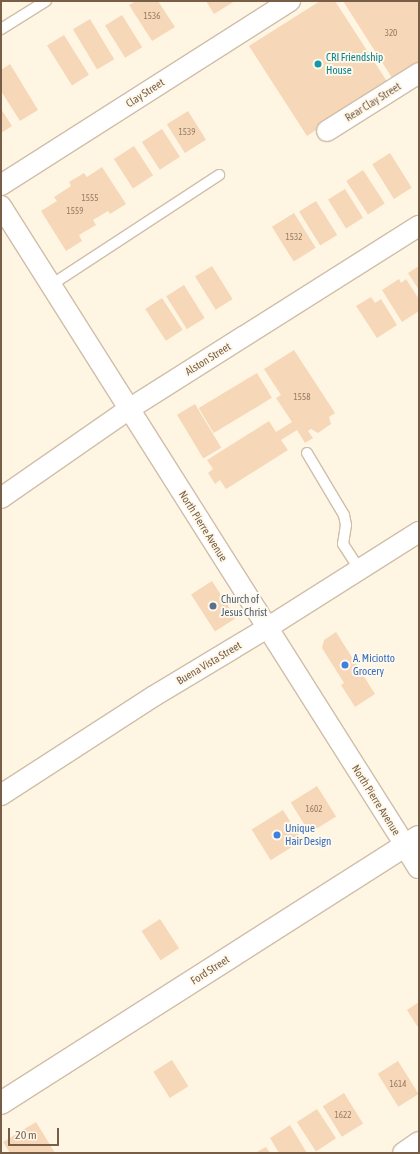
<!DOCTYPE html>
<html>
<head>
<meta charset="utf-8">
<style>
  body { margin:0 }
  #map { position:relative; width:420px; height:1154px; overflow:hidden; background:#fef6e3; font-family:"Asap Condensed",sans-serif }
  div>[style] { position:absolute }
  .building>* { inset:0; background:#f6d7b8; transform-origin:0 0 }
  .roads { filter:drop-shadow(1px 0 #d0bea9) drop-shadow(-1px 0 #d0bea9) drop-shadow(0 1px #d0bea9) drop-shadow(0 -1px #d0bea9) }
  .service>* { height:10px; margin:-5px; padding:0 5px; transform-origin:5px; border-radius:5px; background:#fff }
  .minor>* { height:20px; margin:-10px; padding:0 10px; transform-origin:10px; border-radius:10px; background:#fff }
  .secondary>* { height:22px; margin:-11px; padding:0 11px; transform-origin:11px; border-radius:11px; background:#fff }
  .dots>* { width:11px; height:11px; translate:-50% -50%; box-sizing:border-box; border:2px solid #fff9eb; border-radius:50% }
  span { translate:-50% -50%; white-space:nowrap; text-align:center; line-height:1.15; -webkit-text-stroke:4px #fff9eb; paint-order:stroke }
  .number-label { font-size:9px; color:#987c63 }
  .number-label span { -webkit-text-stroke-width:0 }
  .culture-label { font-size:11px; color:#0d838f }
  .left { translate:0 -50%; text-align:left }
  .street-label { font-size:11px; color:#795e47 }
  .service-label { font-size:11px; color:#4e5e75 }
  .shop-label { font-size:11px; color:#366cbe }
  .frame { position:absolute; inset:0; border:2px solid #795e47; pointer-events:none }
  .scale { position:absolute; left:8px; top:1128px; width:51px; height:18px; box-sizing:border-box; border:2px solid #795e47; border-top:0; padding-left:5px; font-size:12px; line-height:14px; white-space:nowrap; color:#795e47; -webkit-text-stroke:3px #fff9eb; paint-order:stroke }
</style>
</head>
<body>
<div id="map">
  <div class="building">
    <i style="clip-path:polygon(136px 1px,158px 1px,175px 27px,152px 41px,129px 5px)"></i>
    <i style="clip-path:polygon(206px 1px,235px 1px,214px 14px)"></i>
    <i style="clip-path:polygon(320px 1px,335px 1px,388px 83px,307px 136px,249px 46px)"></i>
    <i style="clip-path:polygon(343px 1px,419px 1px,419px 64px,394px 81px)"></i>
    <i style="left:122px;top:15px;width:38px;height:20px;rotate:58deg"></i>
    <i style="left:90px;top:19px;width:47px;height:20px;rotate:59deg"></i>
    <i style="left:64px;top:35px;width:47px;height:20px;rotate:58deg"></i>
    <i style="clip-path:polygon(10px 64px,38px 110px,20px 121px,1px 91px,1px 70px)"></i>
    <i style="clip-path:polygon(1px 109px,12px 126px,1px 133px)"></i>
    <i style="left:188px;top:111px;width:34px;height:25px;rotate:58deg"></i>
    <i style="left:162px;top:129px;width:33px;height:24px;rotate:57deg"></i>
    <i style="left:134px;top:146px;width:35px;height:24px;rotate:57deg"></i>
    <i style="left:390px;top:153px;width:41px;height:21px;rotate:58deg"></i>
    <i style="clip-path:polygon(102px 167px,126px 204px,110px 214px,108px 211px,93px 220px,96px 225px,79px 235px,82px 241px,66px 251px,41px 211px,57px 201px,54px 197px,71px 186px,69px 182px,84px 173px,87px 177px)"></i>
    <i style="left:363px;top:170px;width:40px;height:20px;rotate:57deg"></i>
    <i style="left:345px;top:189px;width:34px;height:20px;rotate:58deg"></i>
    <i style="left:316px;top:201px;width:40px;height:20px;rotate:58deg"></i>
    <i style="left:294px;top:213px;width:41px;height:26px;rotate:58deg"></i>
    <i style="left:212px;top:266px;width:39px;height:20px;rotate:58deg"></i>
    <i style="clip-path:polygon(419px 266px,419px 290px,408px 273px)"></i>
    <i style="clip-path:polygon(399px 279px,401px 283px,406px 279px,419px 299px,419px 311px,402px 322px,382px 290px)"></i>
    <i style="left:184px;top:285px;width:39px;height:21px;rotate:58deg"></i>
    <i style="clip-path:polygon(371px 297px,375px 303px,381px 299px,397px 325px,377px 338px,356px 306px)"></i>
    <i style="left:162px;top:298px;width:38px;height:20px;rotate:57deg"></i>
    <i style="clip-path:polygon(294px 350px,335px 413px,329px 417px,331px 424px,318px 433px,311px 429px,308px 431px,313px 438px,305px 443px,297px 430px,281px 440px,288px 450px,226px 489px,220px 480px,215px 484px,208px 473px,213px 469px,207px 460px,269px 421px,276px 432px,292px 422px,276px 398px,281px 395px,264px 369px)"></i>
    <i style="left:257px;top:373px;width:29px;height:68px;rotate:59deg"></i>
    <i style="left:195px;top:404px;width:51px;height:21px;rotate:59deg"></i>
    <i style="left:212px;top:581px;width:44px;height:25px;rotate:57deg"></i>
    <i style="clip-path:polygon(336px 632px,375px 694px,355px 707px,341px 685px,344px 683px,322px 648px,324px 640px)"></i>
    <i style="left:317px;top:786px;width:36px;height:31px;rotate:58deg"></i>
    <i style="left:283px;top:810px;width:36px;height:37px;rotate:58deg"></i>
    <i style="left:160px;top:919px;width:35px;height:22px;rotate:57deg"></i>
    <i style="clip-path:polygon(419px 1002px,419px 1029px,407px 1010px)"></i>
    <i style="left:172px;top:1060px;width:31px;height:22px;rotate:58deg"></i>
    <i style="left:398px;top:1061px;width:39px;height:24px;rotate:58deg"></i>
    <i style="left:344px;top:1093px;width:36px;height:25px;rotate:58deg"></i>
    <i style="left:317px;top:1109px;width:35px;height:24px;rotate:57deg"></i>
    <i style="clip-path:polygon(36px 1122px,55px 1153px,10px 1153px,3px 1142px)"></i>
    <i style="clip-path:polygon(290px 1125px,307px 1153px,279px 1153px,270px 1138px)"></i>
    <i style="clip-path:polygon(266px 1147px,270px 1153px,255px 1153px)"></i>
  </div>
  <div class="roads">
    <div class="service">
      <i style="left:1px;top:29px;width:53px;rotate:-31.9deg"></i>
      <i style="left:51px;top:285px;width:201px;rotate:-33.2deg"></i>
      <i style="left:307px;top:453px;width:72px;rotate:59.2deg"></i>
      <i style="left:344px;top:515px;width:10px;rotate:79deg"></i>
      <i style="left:346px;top:525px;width:19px;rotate:99deg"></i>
      <i style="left:343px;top:544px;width:31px;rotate:57deg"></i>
    </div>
    <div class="minor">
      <i style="left:327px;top:131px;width:109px;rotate:-32.2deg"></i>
      <i style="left:1px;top:185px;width:343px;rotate:-32.5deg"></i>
      <i style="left:1px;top:206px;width:756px;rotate:57.7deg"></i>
      <i style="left:1px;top:498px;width:156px;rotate:-34.8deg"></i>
      <i style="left:129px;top:409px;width:343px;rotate:-32.3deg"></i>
      <i style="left:1px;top:795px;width:182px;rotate:-32.9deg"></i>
      <i style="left:154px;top:696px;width:132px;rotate:-31deg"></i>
      <i style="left:267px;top:628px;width:180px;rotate:-32.3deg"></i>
      <i style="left:403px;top:1153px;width:19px;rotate:-35deg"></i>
    </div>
    <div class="secondary">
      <i style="left:405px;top:845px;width:26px;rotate:58deg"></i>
      <i style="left:1px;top:1103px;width:495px;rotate:-32.5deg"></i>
    </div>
  </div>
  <div class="dots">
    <i style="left:318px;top:64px;background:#0f9aa8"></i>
    <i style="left:213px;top:606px;background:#5c6f8a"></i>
    <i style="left:345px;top:665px;background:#3f7fe0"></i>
    <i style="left:277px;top:835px;background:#3f7fe0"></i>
  </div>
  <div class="number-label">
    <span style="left:152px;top:16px">1536</span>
    <span style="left:391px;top:33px">320</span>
    <span style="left:187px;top:132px">1539</span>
    <span style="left:90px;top:198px">1555</span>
    <span style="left:75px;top:211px">1559</span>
    <span style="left:294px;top:237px">1532</span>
    <span style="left:302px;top:397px">1558</span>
    <span style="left:314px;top:809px">1602</span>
    <span style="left:398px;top:1084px">1614</span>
    <span style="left:343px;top:1115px">1622</span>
  </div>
  <div class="culture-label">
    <span class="left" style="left:326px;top:64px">CRI Friendship<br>House</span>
  </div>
  <div class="street-label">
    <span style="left:145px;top:93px;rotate:-33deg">Clay Street</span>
    <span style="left:373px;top:102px;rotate:-32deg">Rear Clay Street</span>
    <span style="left:208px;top:359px;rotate:-32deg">Alston Street</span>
    <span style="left:203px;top:526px;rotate:58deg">North Pierre Avenue</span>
    <span style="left:209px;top:663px;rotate:-31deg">Buena Vista Street</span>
    <span style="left:376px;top:800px;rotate:58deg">North Pierre Avenue</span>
    <span style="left:210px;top:970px;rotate:-33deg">Ford Street</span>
  </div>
  <div class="service-label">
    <span class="left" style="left:221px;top:606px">Church of<br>Jesus Christ</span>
  </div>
  <div class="shop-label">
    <span class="left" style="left:353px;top:665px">A. Miciotto<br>Grocery</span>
    <span class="left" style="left:285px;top:835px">Unique<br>Hair Design</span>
  </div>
  <div class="frame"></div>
  <div class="scale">20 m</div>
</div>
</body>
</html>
